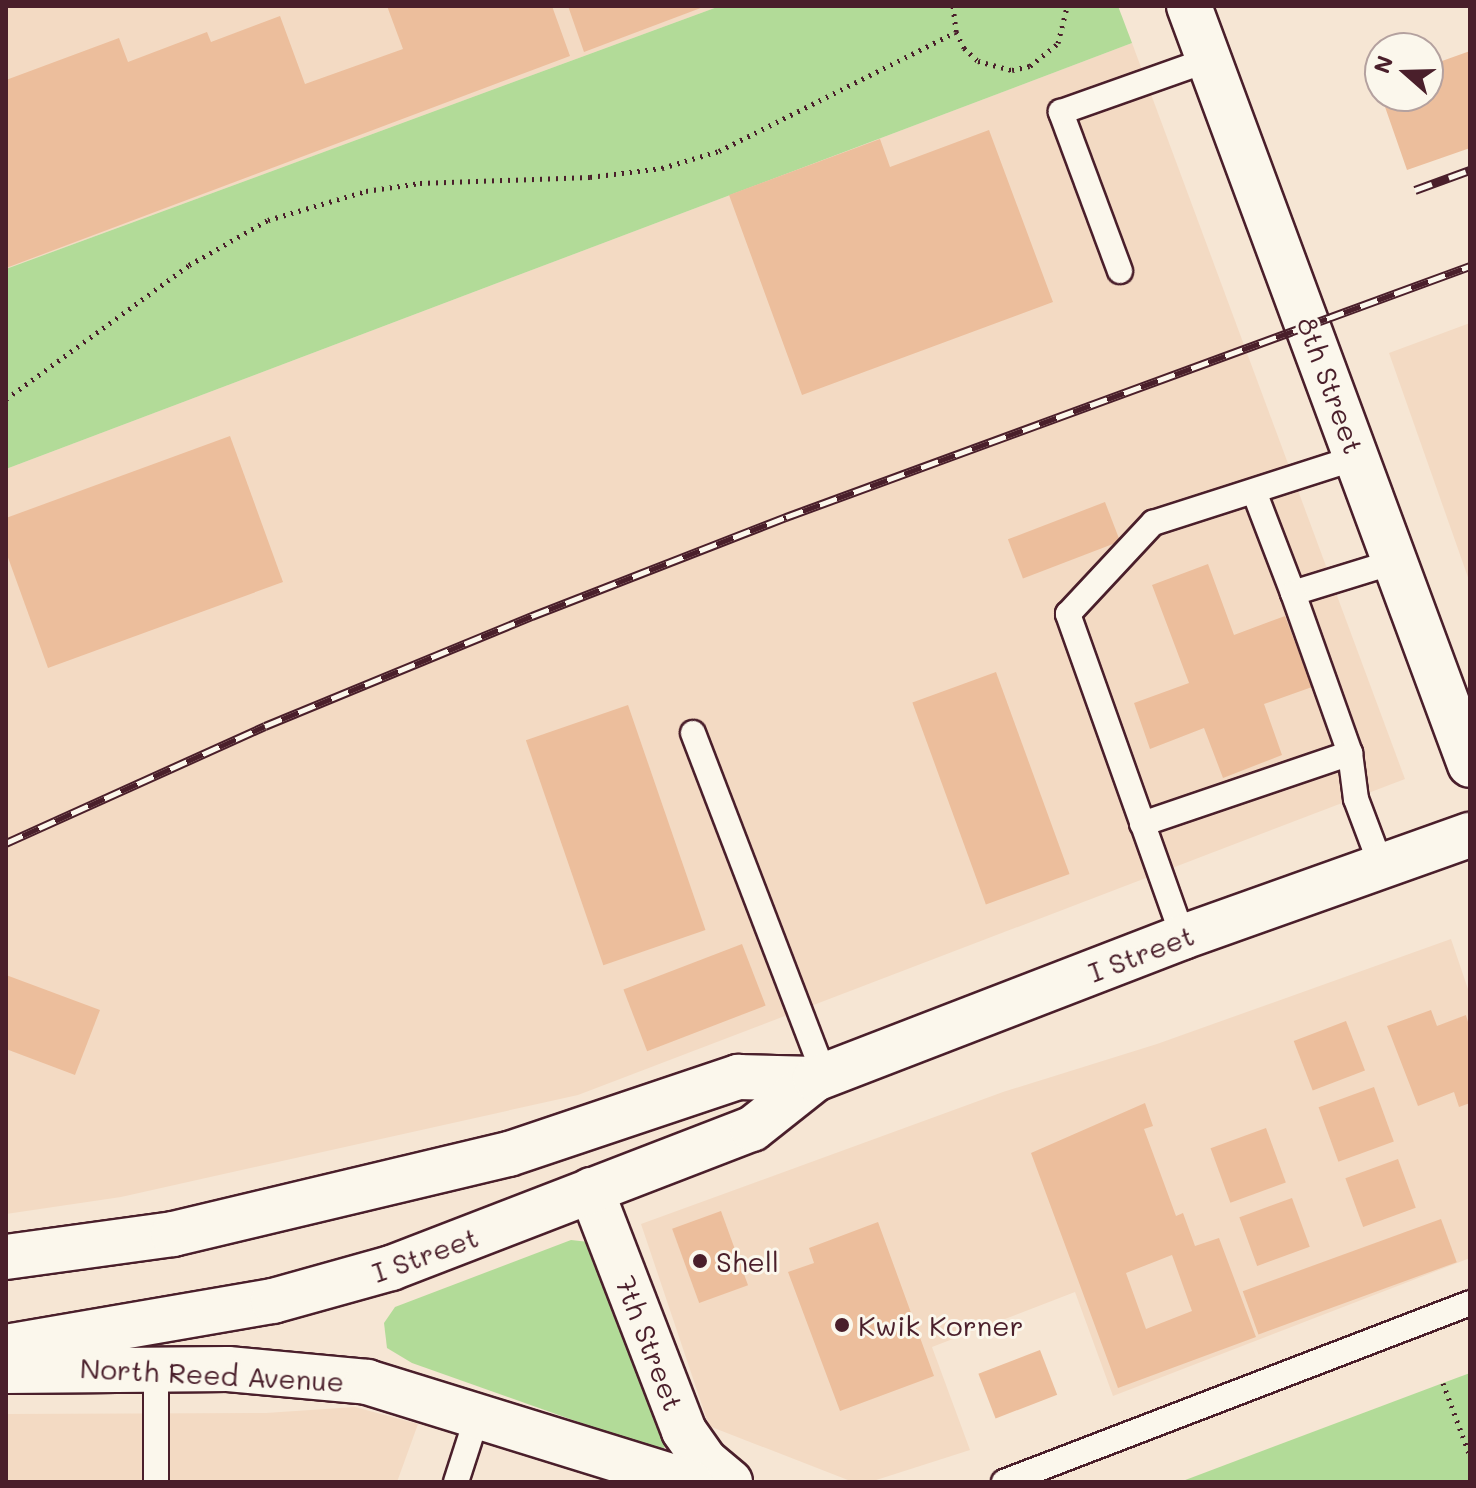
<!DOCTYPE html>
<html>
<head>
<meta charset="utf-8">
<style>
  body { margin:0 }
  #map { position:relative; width:1476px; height:1488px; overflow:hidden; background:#f6e6d4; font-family:Mali,sans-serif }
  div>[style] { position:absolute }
  .built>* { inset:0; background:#f3dac3 }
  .green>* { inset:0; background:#b2db98 }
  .building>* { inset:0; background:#ecbe9c; transform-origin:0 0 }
  .path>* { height:5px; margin-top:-2.5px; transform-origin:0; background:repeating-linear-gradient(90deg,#4a1f2b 0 2px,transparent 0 8px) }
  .roads { filter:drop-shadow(2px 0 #4a1f2b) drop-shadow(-2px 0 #4a1f2b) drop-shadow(0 2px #4a1f2b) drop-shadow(0 -2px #4a1f2b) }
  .lane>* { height:24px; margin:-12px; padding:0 12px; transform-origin:12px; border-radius:12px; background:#fbf7ec }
  .street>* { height:44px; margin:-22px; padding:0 22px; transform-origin:22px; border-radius:22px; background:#fbf7ec }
  .secondary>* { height:44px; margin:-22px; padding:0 22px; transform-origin:22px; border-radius:22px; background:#fbf7ec }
  .primary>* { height:44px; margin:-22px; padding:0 22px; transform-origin:22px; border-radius:22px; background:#fbf7ec }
  .rail>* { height:9px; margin-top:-4.5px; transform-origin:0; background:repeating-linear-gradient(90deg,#fbf7ec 0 18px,#4a1f2b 0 36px); box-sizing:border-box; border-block:2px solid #4a1f2b }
  .dots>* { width:22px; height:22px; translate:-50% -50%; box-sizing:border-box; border:4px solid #fbf7ec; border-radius:50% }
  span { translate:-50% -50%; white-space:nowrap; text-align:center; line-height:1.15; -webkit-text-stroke:6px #fbf7ec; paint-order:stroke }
  .street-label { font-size:28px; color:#4a1f2b }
  .poi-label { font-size:28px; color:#4a1f2b }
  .left { translate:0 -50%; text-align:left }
  .frame { position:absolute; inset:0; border:8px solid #4a1f2b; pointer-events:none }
  .north { position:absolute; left:1364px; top:32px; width:80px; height:80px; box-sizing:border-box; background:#fbf7ec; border:2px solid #b4a19f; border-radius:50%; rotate:290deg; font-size:22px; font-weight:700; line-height:32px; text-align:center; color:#4a1f2b }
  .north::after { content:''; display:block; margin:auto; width:28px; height:36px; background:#4a1f2b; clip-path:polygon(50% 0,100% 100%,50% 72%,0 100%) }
</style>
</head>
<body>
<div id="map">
  <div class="built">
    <i style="clip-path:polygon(6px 6px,720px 6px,6px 269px)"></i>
    <i style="clip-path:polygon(1132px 43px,1405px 779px,578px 1095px,121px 1197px,6px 1214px,6px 469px)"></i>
    <i style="clip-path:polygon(1470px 323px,1470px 583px,1389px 353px)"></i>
    <i style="clip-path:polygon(1451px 939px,1470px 995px,1470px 1258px,1113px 1396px,1075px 1292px,932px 1347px,970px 1450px,870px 1482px,853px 1482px,709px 1426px,641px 1224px,1003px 1092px,1157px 1044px)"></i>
    <i style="clip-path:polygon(355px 1407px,418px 1424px,397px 1482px,6px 1482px,6px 1414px,266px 1413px)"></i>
  </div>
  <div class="green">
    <i style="clip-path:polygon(720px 6px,1118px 6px,1132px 43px,6px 469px,6px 269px)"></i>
    <i style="clip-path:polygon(571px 1240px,589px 1242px,667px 1445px,660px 1451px,412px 1363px,387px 1348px,384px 1323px,395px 1307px)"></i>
    <i style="clip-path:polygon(1470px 1373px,1470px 1482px,1180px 1482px,1443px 1383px)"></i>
  </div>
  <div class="building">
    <i style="clip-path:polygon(387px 6px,552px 6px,570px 56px,6px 268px,6px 80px,119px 38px,128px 62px,207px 32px,211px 42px,280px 16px,305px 84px,403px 49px)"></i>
    <i style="clip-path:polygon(568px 6px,706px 6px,584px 52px)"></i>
    <i style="clip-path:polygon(1470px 51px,1470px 148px,1407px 170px,1384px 104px,1387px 96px,1428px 96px,1428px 66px)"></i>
    <i style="clip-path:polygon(989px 130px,1053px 302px,802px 395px,729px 195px,880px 139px,890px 167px)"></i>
    <i style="clip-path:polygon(230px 436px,283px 582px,48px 668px,6px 552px,6px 518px)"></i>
    <i style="left:1105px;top:502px;width:42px;height:104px;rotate:69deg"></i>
    <i style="clip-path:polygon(1208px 564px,1234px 635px,1285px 616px,1312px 687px,1264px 704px,1282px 755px,1223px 778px,1204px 728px,1150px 749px,1134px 703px,1189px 683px,1152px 585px)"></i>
    <i style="left:996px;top:672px;width:215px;height:89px;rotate:70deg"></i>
    <i style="left:628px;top:705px;width:238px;height:108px;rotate:71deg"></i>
    <i style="left:742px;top:944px;width:66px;height:127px;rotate:69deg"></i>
    <i style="clip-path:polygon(6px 975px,100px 1010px,75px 1075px,6px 1049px)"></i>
    <i style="clip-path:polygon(1431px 1010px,1437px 1026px,1466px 1015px,1470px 1029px,1470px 1103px,1459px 1107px,1454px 1092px,1418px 1106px,1387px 1026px)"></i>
    <i style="left:1346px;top:1021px;width:53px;height:56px;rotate:69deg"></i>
    <i style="left:1374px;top:1087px;width:58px;height:59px;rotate:70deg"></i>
    <i style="clip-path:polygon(evenodd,1145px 1103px,1153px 1126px,1144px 1129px,1176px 1216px,1183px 1213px,1195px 1246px,1219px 1238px,1256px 1337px,1118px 1388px,1031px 1153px,1145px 1103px,1172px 1255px,1192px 1311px,1146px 1329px,1126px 1273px,1172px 1255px)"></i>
    <i style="left:1266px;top:1128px;width:58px;height:59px;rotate:70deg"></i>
    <i style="left:1398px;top:1159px;width:52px;height:56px;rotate:70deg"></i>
    <i style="left:1292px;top:1198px;width:52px;height:56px;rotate:70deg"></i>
    <i style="left:721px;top:1211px;width:79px;height:52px;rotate:70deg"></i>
    <i style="left:1441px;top:1219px;width:46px;height:211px;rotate:70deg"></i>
    <i style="clip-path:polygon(878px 1222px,934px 1376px,840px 1411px,788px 1272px,814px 1263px,809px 1248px)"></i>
    <i style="left:1040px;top:1350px;width:48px;height:66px;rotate:69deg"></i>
  </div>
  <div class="path">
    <i style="left:953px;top:6px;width:26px;rotate:83deg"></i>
    <i style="left:956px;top:32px;width:18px;rotate:63deg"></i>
    <i style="left:964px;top:48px;width:19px;rotate:43deg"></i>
    <i style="left:978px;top:61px;width:35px;rotate:15deg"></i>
    <i style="left:1012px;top:70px;width:18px;rotate:-13deg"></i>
    <i style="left:1030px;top:66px;width:36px;rotate:-39deg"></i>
    <i style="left:1058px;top:43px;width:38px;rotate:-76deg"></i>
    <i style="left:6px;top:399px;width:227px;rotate:-36.2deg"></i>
    <i style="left:189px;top:265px;width:91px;rotate:-29.7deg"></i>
    <i style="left:268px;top:220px;width:102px;rotate:-16.5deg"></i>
    <i style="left:366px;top:191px;width:55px;rotate:-8.4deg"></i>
    <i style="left:420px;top:183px;width:170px;rotate:-2deg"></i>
    <i style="left:590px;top:177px;width:73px;rotate:-7.1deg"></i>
    <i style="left:662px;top:168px;width:59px;rotate:-16.6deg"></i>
    <i style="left:719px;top:151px;width:265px;rotate:-26.7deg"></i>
    <i style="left:1443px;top:1383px;width:78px;rotate:69.7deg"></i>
  </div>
  <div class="roads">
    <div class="lane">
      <i style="left:1120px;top:271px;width:170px;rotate:-110.4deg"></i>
      <i style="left:1061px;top:112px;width:156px;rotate:-19.5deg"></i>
      <i style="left:1255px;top:494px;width:106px;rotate:69deg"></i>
      <i style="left:1293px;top:593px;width:106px;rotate:-17.1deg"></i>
      <i style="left:1293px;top:593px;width:170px;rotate:70.4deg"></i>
      <i style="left:693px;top:733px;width:366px;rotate:69deg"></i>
      <i style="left:1142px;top:824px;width:220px;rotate:-18.8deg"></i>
      <i style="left:1350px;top:753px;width:46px;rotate:82.6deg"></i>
      <i style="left:1356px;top:799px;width:71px;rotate:69.3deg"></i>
      <i style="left:1183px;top:937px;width:343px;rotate:-109.6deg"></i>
      <i style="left:1068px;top:614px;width:125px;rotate:-47deg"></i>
      <i style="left:1153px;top:523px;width:215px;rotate:-17.8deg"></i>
      <i style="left:156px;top:1367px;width:115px;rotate:90deg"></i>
      <i style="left:456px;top:1482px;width:71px;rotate:-72.1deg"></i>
      <i style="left:1004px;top:1482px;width:499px;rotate:-21deg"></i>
    </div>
    <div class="street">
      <i style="left:1189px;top:6px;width:809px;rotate:69.68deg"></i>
    </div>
    <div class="secondary">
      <i style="left:591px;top:1190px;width:258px;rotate:68.9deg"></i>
      <i style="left:684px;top:1431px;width:35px;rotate:55deg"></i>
      <i style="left:704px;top:1460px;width:34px;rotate:40deg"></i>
      <i style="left:6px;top:1371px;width:222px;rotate:-0.5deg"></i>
      <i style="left:228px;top:1369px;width:140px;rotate:5.3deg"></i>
      <i style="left:367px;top:1382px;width:338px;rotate:17.2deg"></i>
    </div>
    <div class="primary">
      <i style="left:6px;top:1257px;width:169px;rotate:-7.8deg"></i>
      <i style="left:173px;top:1234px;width:345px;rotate:-13.4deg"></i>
      <i style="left:509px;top:1154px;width:242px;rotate:-18.6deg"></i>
      <i style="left:738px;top:1077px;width:77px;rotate:1.5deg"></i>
      <i style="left:6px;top:1347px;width:271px;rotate:-9.8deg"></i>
      <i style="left:273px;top:1301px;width:123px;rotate:-15.6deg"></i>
      <i style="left:391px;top:1268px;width:387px;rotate:-21.1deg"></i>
      <i style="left:752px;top:1129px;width:80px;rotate:-38.4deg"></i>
      <i style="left:815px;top:1079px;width:394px;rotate:-21.1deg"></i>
      <i style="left:1183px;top:937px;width:305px;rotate:-19.6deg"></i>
    </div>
  </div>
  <div class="rail">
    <i style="left:1415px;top:190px;width:59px;rotate:-20deg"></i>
    <i style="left:6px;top:843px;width:284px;rotate:-24.3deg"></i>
    <i style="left:265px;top:726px;width:289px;rotate:-22.4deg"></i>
    <i style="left:532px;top:616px;width:273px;rotate:-21.3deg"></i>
    <i style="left:786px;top:517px;width:729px;rotate:-20.15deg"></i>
  </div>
  <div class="dots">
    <i style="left:700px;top:1261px;background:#4a1f2b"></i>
    <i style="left:842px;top:1325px;background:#4a1f2b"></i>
  </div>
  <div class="street-label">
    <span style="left:1331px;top:385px;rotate:70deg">8th Street</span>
    <span style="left:1141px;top:953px;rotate:-21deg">I Street</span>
    <span style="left:425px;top:1254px;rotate:-20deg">I Street</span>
    <span style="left:650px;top:1343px;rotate:69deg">7th Street</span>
    <span style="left:212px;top:1374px;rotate:3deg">North Reed Avenue</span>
  </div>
  <div class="poi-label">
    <span class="left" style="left:716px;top:1261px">Shell</span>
    <span class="left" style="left:858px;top:1325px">Kwik Korner</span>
  </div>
  <div class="frame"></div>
  <div class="north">N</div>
</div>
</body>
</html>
